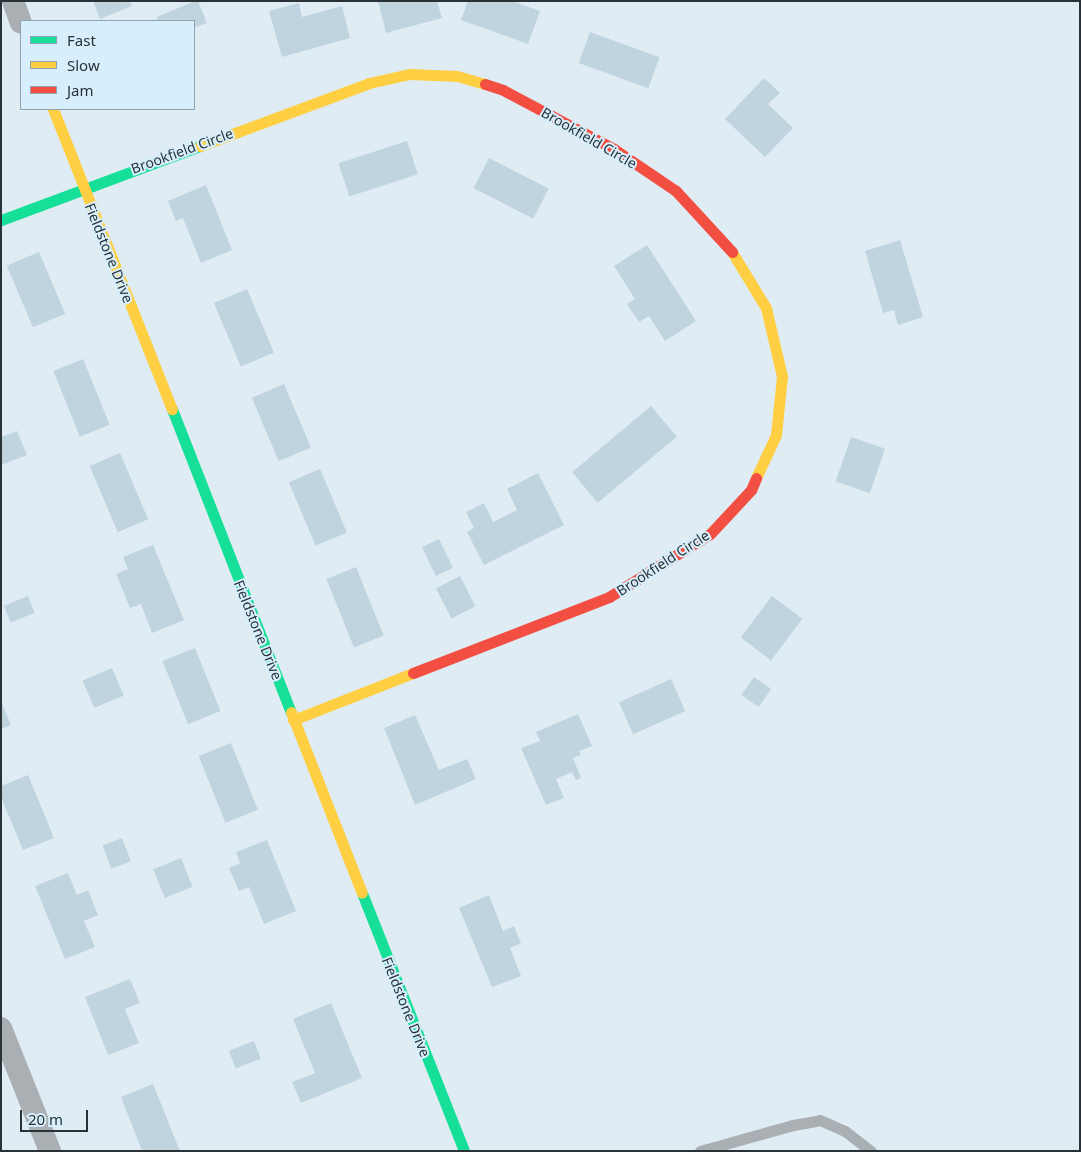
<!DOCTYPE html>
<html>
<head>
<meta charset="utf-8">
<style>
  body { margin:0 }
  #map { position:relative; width:1081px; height:1152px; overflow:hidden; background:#dfecf4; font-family:"Noto Sans",sans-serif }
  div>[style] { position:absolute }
  .building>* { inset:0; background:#c0d4e0; transform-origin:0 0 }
  .lane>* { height:11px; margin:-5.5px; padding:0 5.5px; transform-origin:5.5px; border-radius:5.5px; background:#a9afb2 }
  .street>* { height:22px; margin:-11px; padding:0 11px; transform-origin:11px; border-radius:11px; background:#a9afb2 }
  .fast>* { height:11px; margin:-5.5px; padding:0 5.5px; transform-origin:5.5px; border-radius:5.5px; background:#16e098 }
  .slow>* { height:11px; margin:-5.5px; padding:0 5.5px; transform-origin:5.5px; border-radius:5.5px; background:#ffcf43 }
  .jam>* { height:11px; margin:-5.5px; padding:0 5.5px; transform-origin:5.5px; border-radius:5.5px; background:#f24e42 }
  span { translate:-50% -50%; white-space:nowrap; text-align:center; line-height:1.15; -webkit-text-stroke:4px #d7effc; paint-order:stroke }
  .street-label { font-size:14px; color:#293237 }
  .frame { position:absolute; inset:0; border:2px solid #293237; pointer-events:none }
  .legend { position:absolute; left:20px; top:20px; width:175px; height:90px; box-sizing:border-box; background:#d7effc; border:1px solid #91a3ad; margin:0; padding:6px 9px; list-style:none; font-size:15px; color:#293237 }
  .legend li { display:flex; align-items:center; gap:10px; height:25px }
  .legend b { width:25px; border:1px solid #91a3ad }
  .scale { position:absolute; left:20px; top:1110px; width:68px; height:22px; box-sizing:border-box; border:2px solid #293237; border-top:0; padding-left:6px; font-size:15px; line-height:18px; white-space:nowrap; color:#293237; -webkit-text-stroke:4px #d7effc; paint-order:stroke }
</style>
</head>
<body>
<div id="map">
  <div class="building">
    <i style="clip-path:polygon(93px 1px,130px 1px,132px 6px,100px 19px)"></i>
    <i style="clip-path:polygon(195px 1px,198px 1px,207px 23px,194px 28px,194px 21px,158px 21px,157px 17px)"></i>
    <i style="clip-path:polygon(378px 1px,437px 1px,442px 18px,386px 33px)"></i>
    <i style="clip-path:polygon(468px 1px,512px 1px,540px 11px,528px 44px,461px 20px)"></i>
    <i style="clip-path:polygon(299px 3px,302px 17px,342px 6px,350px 38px,282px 57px,269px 11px)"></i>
    <i style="left:590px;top:32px;width:74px;height:33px;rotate:20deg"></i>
    <i style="clip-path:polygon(764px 78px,780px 93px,768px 104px,793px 128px,765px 157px,725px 119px)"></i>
    <i style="left:407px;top:141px;width:35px;height:72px;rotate:72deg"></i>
    <i style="left:489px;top:158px;width:67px;height:34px;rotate:27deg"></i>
    <i style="clip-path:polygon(206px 185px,232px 250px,201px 263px,183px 218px,176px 221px,168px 201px)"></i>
    <i style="clip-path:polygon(900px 240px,923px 317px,898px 325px,894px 310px,883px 313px,865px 251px)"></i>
    <i style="clip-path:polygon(647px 245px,696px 321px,665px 341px,649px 316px,639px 322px,627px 304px,635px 299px,614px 266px)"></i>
    <i style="left:39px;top:252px;width:67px;height:35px;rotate:67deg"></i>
    <i style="left:247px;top:289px;width:69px;height:36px;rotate:67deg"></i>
    <i style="left:83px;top:359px;width:71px;height:32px;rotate:68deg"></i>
    <i style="left:284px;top:384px;width:69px;height:35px;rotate:67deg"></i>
    <i style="left:651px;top:406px;width:40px;height:103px;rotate:50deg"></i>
    <i style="clip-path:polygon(17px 431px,27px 455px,1px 465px,1px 437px)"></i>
    <i style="left:851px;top:437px;width:36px;height:47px;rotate:19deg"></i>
    <i style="left:120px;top:453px;width:72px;height:33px;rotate:67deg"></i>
    <i style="left:320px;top:469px;width:69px;height:34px;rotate:67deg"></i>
    <i style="clip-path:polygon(538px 473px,564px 525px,484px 565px,467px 532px,474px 528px,466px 512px,484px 503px,493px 522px,517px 510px,507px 489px)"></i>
    <i style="left:439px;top:539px;width:32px;height:19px;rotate:64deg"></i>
    <i style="clip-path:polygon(153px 545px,184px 620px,152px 633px,141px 604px,130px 608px,116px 574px,128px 569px,123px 557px)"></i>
    <i style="left:356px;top:567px;width:74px;height:32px;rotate:68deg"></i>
    <i style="left:460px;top:576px;width:34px;height:27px;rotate:63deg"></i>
    <i style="left:28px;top:596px;width:18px;height:26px;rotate:68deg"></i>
    <i style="left:772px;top:596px;width:38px;height:52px;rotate:37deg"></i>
    <i style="left:195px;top:648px;width:68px;height:35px;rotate:68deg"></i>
    <i style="left:112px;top:668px;width:30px;height:32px;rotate:67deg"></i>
    <i style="left:754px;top:677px;width:21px;height:22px;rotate:35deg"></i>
    <i style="left:671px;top:679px;width:35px;height:57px;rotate:66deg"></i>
    <i style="clip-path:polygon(1px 701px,11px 725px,1px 729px)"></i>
    <i style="clip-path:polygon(578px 714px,592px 746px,579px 751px,581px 755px,573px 758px,581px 778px,576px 780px,572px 772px,556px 779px,564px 798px,546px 805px,521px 748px,540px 741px,536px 732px)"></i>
    <i style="clip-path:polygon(415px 715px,439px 770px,467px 759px,476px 779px,415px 805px,384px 728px)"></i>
    <i style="left:231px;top:743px;width:72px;height:35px;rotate:68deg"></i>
    <i style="clip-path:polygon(28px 775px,54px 838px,23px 850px,1px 797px,1px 786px)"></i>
    <i style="left:122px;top:838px;width:25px;height:21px;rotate:69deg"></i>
    <i style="clip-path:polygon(267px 840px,296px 911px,264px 924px,249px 887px,239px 891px,229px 868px,240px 863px,236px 852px)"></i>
    <i style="left:181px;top:858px;width:31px;height:30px;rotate:68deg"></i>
    <i style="clip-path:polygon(68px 873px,77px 895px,88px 890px,98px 915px,84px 921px,95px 947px,65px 959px,35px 886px)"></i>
    <i style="clip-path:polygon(489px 895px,503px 931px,514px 926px,521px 943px,510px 948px,521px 976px,492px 987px,459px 908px)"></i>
    <i style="clip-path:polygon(130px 979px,140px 1003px,125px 1009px,139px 1043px,108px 1055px,85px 997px)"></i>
    <i style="clip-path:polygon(331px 1003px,362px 1078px,301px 1103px,292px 1082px,315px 1073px,293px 1019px)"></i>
    <i style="left:254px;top:1041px;width:19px;height:27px;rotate:69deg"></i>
    <i style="clip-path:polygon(153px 1084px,180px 1151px,142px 1151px,121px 1097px)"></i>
  </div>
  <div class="lane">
    <i style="left:700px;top:1151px;width:97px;rotate:-15.6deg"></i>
    <i style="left:793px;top:1125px;width:27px;rotate:-10deg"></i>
    <i style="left:820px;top:1120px;width:27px;rotate:24deg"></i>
    <i style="left:845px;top:1131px;width:33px;rotate:38deg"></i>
  </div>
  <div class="street">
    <i style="left:13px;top:1px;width:23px;rotate:70deg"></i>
    <i style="left:1px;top:1028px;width:132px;rotate:68.3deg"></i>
  </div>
  <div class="fast">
    <i style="left:1px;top:220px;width:212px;rotate:-20.4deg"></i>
    <i style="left:172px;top:409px;width:326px;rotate:68.6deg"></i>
    <i style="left:362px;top:893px;width:277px;rotate:68.4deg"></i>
  </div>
  <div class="slow">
    <i style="left:53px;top:109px;width:323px;rotate:68.4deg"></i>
    <i style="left:200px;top:146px;width:180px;rotate:-20.4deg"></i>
    <i style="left:369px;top:83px;width:42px;rotate:-12.4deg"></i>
    <i style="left:410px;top:74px;width:47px;rotate:2.4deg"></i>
    <i style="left:457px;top:76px;width:29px;rotate:16deg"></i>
    <i style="left:732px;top:252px;width:66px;rotate:58.7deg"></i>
    <i style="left:766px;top:308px;width:70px;rotate:76.8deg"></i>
    <i style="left:782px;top:376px;width:59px;rotate:95.8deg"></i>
    <i style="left:776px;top:435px;width:47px;rotate:114.9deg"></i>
    <i style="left:291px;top:712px;width:194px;rotate:68.6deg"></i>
    <i style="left:293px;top:720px;width:129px;rotate:-21.4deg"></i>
  </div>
  <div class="jam">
    <i style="left:485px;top:84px;width:19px;rotate:18deg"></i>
    <i style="left:503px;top:90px;width:126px;rotate:28deg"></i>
    <i style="left:614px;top:149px;width:75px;rotate:34.1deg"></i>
    <i style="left:676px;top:191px;width:83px;rotate:47.4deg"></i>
    <i style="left:413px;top:673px;width:210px;rotate:-21.2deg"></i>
    <i style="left:609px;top:597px;width:119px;rotate:-32deg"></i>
    <i style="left:710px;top:534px;width:60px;rotate:-47deg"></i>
    <i style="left:751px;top:490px;width:13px;rotate:-67deg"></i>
  </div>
  <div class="street-label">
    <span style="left:589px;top:138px;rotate:30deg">Brookfield Circle</span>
    <span style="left:182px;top:151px;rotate:-20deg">Brookfield Circle</span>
    <span style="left:109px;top:253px;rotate:68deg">Fieldstone Drive</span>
    <span style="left:663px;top:563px;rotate:-33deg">Brookfield Circle</span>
    <span style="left:258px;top:630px;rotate:68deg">Fieldstone Drive</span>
    <span style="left:406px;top:1007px;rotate:68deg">Fieldstone Drive</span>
  </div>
  <div class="frame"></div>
  <ul class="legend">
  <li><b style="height:6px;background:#16e098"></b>Fast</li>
  <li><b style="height:6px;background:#ffcf43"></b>Slow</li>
  <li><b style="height:6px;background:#f24e42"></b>Jam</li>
  </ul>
  <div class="scale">20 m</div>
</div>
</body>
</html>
